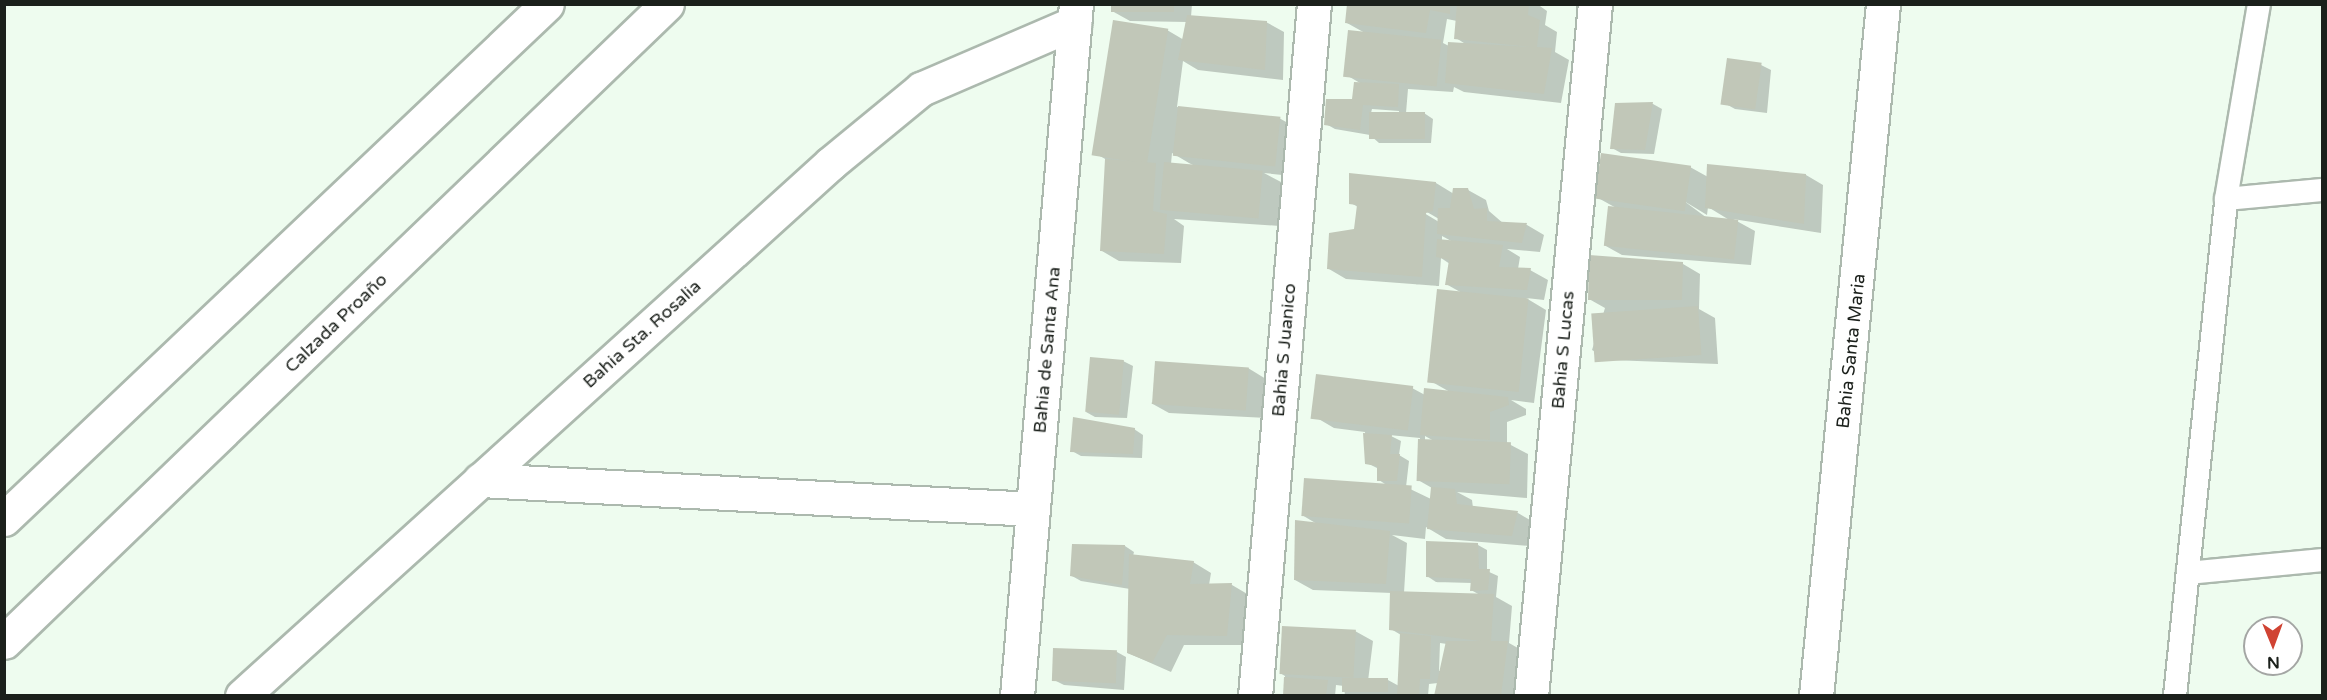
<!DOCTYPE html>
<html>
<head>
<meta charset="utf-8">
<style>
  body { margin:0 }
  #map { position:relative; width:2327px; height:700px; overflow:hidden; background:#eefcef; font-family:"Varela Round",sans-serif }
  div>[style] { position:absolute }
  .shadow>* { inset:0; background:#0003 }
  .building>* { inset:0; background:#c1c7b8; transform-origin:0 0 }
  .roads { filter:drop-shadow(2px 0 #acb9ae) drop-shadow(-2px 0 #acb9ae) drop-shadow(0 2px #acb9ae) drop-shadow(0 -2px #acb9ae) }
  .service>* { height:22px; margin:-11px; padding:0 11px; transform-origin:11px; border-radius:11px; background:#fff }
  .minor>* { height:33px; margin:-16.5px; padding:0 16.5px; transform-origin:16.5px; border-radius:16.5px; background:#fff }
  .secondary>* { height:33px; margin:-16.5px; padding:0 16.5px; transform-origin:16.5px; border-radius:16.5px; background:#fff }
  span { translate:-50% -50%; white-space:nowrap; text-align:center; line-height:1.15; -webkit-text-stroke:6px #fff; paint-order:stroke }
  .street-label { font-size:18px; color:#1b201b }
  .frame { position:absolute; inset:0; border:6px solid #1b201b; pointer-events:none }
  .north { position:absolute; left:2243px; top:616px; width:60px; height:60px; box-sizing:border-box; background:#fff; border:2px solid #a4a6a4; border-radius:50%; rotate:179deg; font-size:16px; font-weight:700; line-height:24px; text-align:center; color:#1b201b }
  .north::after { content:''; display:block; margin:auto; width:21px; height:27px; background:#d04333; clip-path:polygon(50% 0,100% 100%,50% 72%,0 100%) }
</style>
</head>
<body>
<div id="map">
  <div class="shadow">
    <i style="clip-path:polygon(evenodd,1112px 4px,1192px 4px,1191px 17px,1266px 22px,1284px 32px,1283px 80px,1198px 70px,1183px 61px,1177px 107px,1279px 118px,1297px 128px,1292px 176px,1264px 173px,1281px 182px,1280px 226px,1174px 219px,1184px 226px,1181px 263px,1119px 261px,1102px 251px,1107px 160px,1098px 155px,1167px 30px,1184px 40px,1187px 22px,1130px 21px,1112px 11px,1112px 4px,1172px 153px,1189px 163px,1195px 166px,1171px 164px,1172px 153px)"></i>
    <i style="clip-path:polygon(evenodd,1348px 4px,1537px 4px,1547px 11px,1545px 25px,1557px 32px,1555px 52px,1569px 60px,1561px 103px,1464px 92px,1454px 87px,1453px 92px,1408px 89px,1406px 113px,1424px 113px,1433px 119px,1431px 143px,1379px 143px,1370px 135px,1335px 129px,1326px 124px,1354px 100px,1360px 83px,1348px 76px,1365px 33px,1347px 23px,1348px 4px,1447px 19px,1457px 21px,1456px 38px,1467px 45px,1449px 46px,1443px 43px,1447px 19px,1348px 4px,1372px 109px,1399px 111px,1399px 113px,1371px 113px,1372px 109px)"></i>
    <i style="clip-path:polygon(1761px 65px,1771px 70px,1767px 113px,1735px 109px,1726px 104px)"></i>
    <i style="clip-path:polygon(1617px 104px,1653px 104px,1662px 109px,1654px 154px,1621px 153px,1612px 148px)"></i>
    <i style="clip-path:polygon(evenodd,1690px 167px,1708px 177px,1806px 175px,1823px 185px,1821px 233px,1733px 219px,1755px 231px,1751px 265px,1622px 255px,1604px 245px,1618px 209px,1600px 199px,1690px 167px,1684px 201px,1707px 215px,1708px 207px,1731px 221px,1707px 218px,1684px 201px)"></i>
    <i style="clip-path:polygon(evenodd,1436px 183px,1454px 194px,1468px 190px,1486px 200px,1489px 211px,1504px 224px,1527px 225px,1544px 235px,1540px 252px,1507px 249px,1520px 257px,1518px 269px,1530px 270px,1548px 280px,1544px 300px,1526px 298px,1546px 310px,1534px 403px,1511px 400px,1526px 409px,1526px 415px,1507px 422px,1507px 443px,1528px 454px,1527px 498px,1457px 492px,1472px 500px,1473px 508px,1518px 513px,1535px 523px,1530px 546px,1446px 539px,1426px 527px,1425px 539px,1392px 535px,1407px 543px,1404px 593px,1480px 595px,1471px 590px,1472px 583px,1436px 582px,1427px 576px,1478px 545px,1487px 550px,1487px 571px,1498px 576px,1496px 597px,1512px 606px,1509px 643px,1525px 652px,1520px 696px,1436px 696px,1438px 683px,1429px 684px,1428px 696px,1345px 696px,1344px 686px,1336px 685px,1335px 696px,1285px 696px,1285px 676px,1280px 673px,1355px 631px,1373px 641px,1368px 681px,1388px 680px,1399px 686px,1401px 635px,1391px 629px,1392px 593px,1313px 590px,1295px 580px,1317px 524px,1302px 515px,1388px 486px,1379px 480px,1379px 469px,1367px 463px,1365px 432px,1334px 428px,1317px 418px,1412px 388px,1425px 395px,1450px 392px,1434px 383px,1462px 293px,1446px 284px,1450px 264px,1441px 258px,1439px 286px,1346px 279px,1329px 269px,1355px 230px,1358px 207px,1351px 203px,1436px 183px,1420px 208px,1439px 219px,1439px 222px,1419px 210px,1420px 208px,1436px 183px,1442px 236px,1453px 242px,1442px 241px,1442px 236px,1436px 183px,1389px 435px,1420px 438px,1418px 480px,1432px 488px,1431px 499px,1406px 487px,1409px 461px,1399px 455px,1401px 441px,1389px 435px,1436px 183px,1425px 436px,1434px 441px,1425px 441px,1425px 436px,1436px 183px,1440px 643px,1447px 644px,1441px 671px,1439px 671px,1440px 643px)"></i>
    <i style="clip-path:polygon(1683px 264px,1700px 274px,1699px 309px,1715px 318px,1718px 364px,1610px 360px,1592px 350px,1605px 308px,1589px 299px)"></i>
    <i style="clip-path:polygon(1123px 361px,1133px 366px,1127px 418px,1095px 417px,1086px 412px)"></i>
    <i style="clip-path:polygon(1248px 368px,1266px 379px,1267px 418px,1169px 413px,1151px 403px)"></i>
    <i style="clip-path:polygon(1134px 429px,1143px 435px,1142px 458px,1081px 456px,1072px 451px)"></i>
    <i style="clip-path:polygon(1125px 546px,1134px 552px,1133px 556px,1193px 562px,1211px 573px,1209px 585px,1232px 585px,1249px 595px,1244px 645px,1184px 645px,1171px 672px,1128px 653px,1130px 589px,1081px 581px,1072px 576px)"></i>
    <i style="clip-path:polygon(1117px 652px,1126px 657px,1124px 690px,1064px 685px,1054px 680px)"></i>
  </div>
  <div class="building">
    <i style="left:1111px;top:4px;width:63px;height:8px"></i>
    <i style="clip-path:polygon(1347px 4px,1450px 4px,1450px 14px,1430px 10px,1426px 33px,1345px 23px)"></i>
    <i style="clip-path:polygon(1457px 4px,1529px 4px,1528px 15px,1540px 20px,1537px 47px,1552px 48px,1544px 94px,1445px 83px,1448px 42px,1532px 47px,1454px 39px)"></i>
    <i style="clip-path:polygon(1187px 15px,1267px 21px,1265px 70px,1178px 60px)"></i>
    <i style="left:1113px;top:20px;width:56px;height:137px;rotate:9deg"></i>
    <i style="left:1348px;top:30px;width:94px;height:47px;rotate:6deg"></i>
    <i style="left:1727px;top:58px;width:35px;height:47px;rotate:8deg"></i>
    <i style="clip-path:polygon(1354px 82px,1399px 84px,1398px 107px,1363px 105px,1360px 130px,1324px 125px,1326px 99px,1352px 99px)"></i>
    <i style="clip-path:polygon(1653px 102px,1645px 150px,1610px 149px,1615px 103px)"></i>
    <i style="left:1178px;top:106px;width:103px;height:50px;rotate:6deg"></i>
    <i style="left:1369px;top:112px;width:56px;height:27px"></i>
    <i style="left:1601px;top:153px;width:91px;height:46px;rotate:8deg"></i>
    <i style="clip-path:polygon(1105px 159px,1156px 163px,1153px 211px,1167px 214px,1164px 254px,1100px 251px)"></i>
    <i style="left:1164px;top:162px;width:99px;height:48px;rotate:5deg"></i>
    <i style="clip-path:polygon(1707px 164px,1806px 174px,1804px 224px,1705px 208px)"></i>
    <i style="clip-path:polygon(1349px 173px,1436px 182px,1433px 211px,1426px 213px,1422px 277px,1327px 269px,1329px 233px,1354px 229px,1357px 205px,1349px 204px)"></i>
    <i style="clip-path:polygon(1453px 188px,1468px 188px,1474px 209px,1487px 208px,1487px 221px,1527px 223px,1522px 243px,1437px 234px,1438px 208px,1450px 208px)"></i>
    <i style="left:1608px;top:206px;width:131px;height:40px;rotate:6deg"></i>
    <i style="clip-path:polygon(1437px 239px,1503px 245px,1499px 267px,1531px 268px,1527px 290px,1445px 285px,1449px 260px,1436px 257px)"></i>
    <i style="clip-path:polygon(1589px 255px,1683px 262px,1682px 300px,1588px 300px)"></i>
    <i style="left:1437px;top:289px;width:92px;height:94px;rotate:6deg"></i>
    <i style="left:1698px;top:306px;width:49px;height:107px;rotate:86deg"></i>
    <i style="left:1090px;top:357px;width:34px;height:55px;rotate:5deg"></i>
    <i style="left:1155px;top:361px;width:94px;height:43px;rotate:4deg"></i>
    <i style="left:1316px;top:374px;width:98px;height:45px;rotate:7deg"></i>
    <i style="clip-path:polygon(1424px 388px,1508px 397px,1509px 405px,1490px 412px,1490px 440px,1420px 435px)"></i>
    <i style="clip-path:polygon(1073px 417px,1135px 428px,1133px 454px,1070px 452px)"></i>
    <i style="clip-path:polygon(1363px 433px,1392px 435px,1390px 454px,1400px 454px,1397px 481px,1377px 481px,1377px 466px,1365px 464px)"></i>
    <i style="left:1418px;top:439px;width:93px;height:42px;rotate:2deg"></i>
    <i style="left:1304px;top:478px;width:108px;height:38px;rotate:4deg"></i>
    <i style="clip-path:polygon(1431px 487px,1455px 489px,1457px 504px,1518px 511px,1512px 536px,1427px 529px)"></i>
    <i style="clip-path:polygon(1295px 520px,1390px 531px,1386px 584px,1294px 580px)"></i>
    <i style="clip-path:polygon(1426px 541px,1478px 543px,1479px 569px,1490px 569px,1488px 590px,1470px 591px,1471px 579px,1426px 577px)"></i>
    <i style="clip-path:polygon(1072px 544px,1125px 545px,1122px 585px,1070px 576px)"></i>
    <i style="clip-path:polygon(1129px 554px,1194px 561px,1190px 584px,1232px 583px,1227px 636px,1167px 635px,1152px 663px,1127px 653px)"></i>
    <i style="clip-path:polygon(1390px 591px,1494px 594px,1491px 641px,1508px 641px,1501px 696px,1434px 696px,1446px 641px,1481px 641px,1389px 630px)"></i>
    <i style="left:1282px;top:626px;width:74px;height:48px;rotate:3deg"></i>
    <i style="clip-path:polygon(1400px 633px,1431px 636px,1430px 679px,1420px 679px,1419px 696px,1397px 696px)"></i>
    <i style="left:1053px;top:648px;width:64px;height:33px;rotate:2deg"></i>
    <i style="clip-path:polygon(1284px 677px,1328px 680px,1326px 696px,1283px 696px)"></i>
    <i style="left:1388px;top:678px;width:14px;height:46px;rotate:90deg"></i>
  </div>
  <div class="roads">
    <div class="service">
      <i style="left:2226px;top:199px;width:96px;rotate:-5.4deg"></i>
      <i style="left:2188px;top:573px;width:135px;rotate:-5.5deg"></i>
      <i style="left:2175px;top:696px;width:500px;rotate:-84.1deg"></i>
      <i style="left:2226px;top:199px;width:198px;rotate:-80.4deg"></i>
    </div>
    <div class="minor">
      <i style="left:480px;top:480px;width:554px;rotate:3deg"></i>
      <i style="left:242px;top:696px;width:794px;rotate:-42.14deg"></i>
      <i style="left:831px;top:163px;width:117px;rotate:-39.4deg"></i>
      <i style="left:921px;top:89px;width:167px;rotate:-23.3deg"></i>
      <i style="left:1017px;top:696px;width:695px;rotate:-85.13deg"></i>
      <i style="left:1255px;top:696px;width:695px;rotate:-85.13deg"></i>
      <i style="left:1531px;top:696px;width:695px;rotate:-84.72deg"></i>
      <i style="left:1816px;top:696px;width:695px;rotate:-84.47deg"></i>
    </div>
    <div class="secondary">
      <i style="left:4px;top:519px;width:748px;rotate:-43.48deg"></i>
      <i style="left:4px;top:642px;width:920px;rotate:-43.9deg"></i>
    </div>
  </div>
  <div class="street-label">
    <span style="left:336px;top:323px;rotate:-44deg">Calzada Proaño</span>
    <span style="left:642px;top:334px;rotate:-42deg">Bahia Sta. Rosalia</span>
    <span style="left:1047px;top:350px;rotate:-85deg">Bahia de Santa Ana</span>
    <span style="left:1284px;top:350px;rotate:-85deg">Bahia S Juanico</span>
    <span style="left:1563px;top:350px;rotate:-85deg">Bahia S Lucas</span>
    <span style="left:1851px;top:351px;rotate:-84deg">Bahia Santa Maria</span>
  </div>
  <div class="frame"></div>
  <div class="north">N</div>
</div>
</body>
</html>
